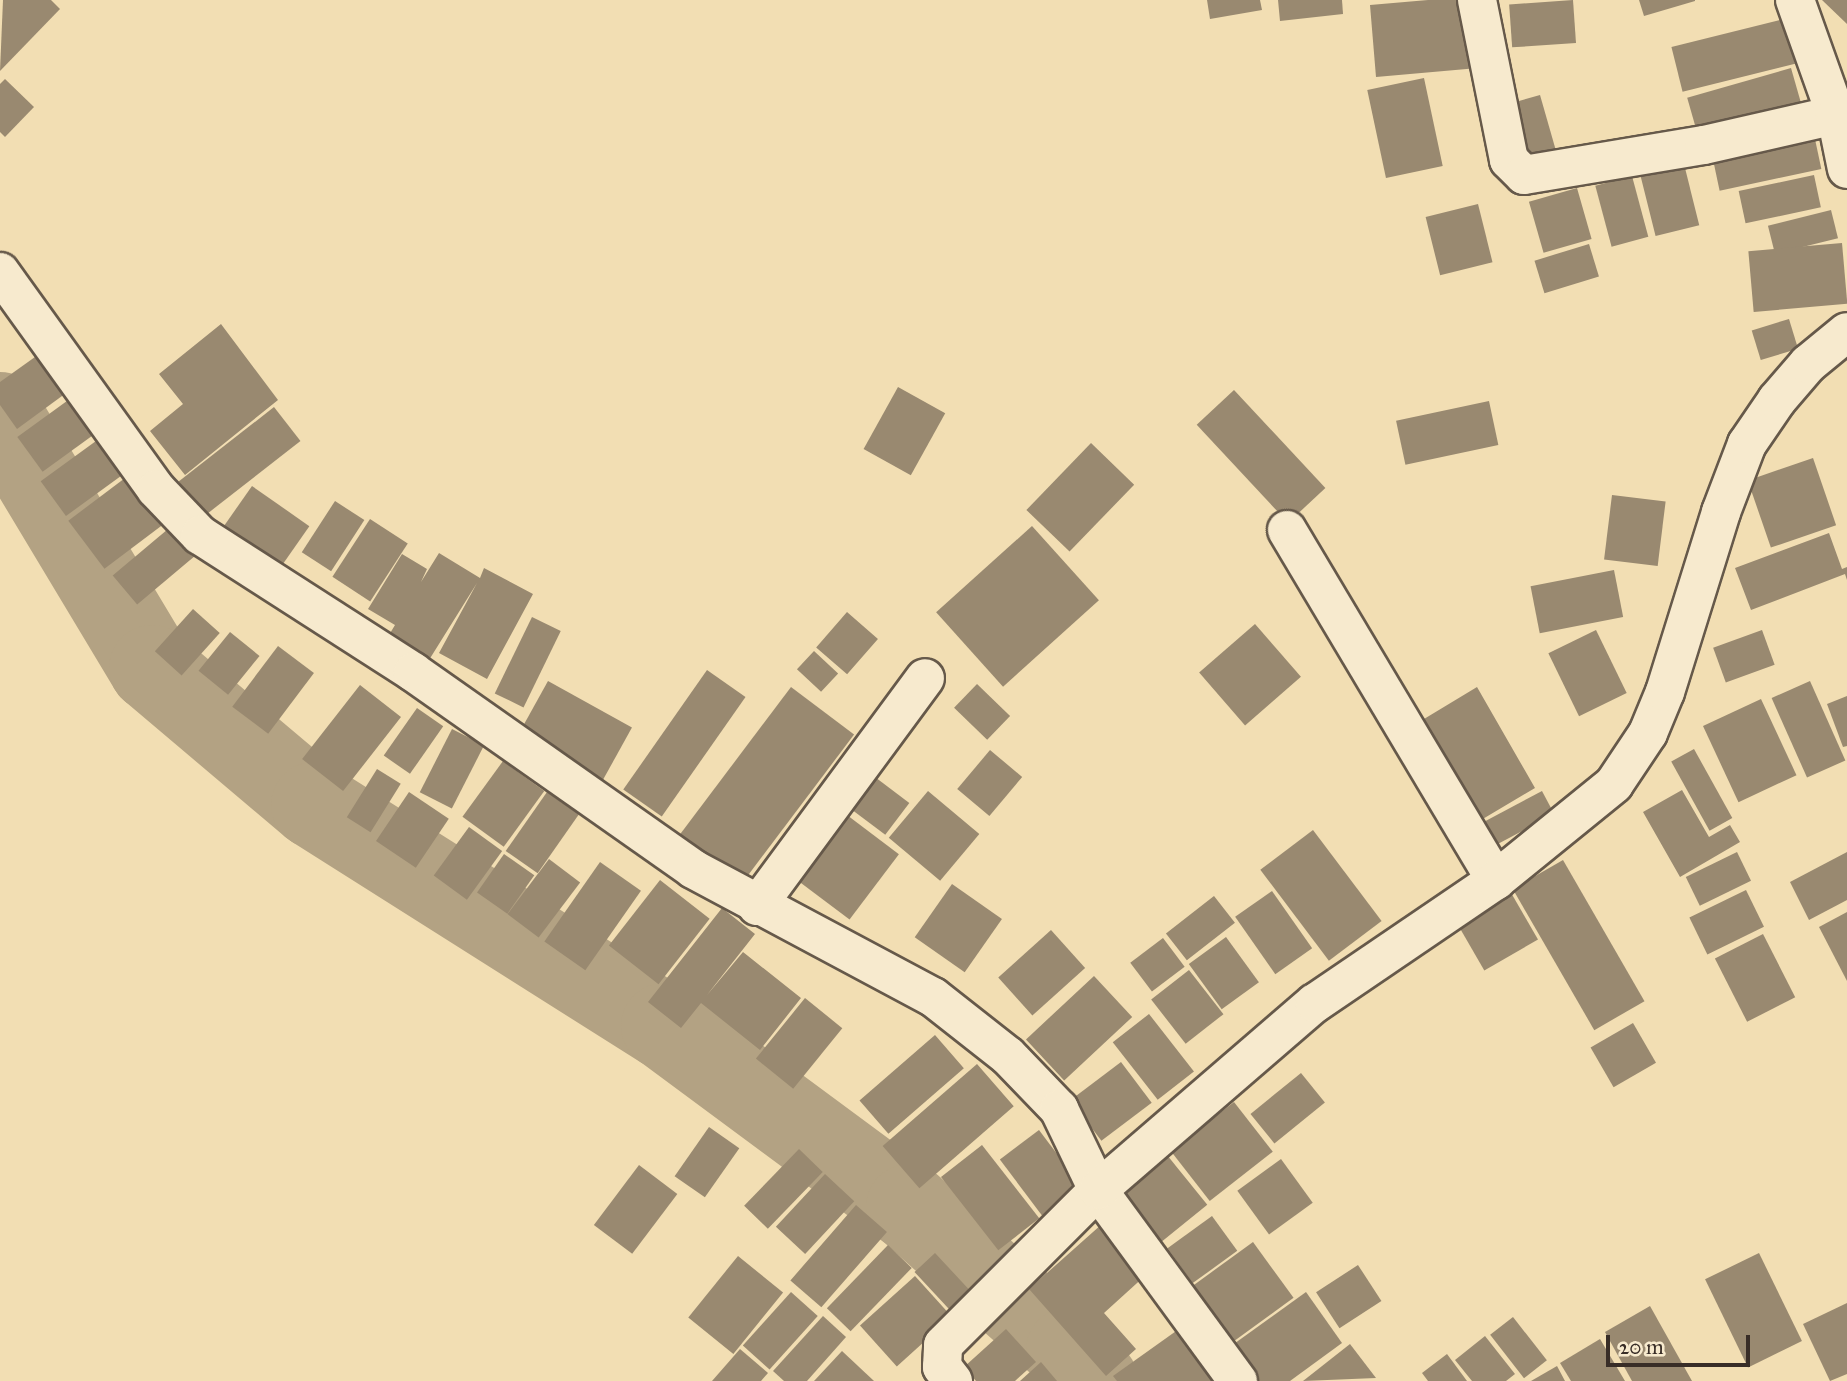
<!DOCTYPE html>
<html>
<head>
<meta charset="utf-8">
<style>
  body { margin:0 }
  #map { position:relative; width:1847px; height:1381px; overflow:hidden; background:#f2deb3; font-family:"IM FELL Great Primer",serif }
  div>[style] { position:absolute }
  .river>* { height:86px; margin:-43px; padding:0 43px; transform-origin:43px; border-radius:43px; background:#b3a283 }
  .building>* { inset:0; background:#998970; transform-origin:0 0 }
  .roads { filter:drop-shadow(2px 0 #66594a) drop-shadow(-2px 0 #66594a) drop-shadow(0 2px #66594a) drop-shadow(0 -2px #66594a) }
  .minor>* { height:38px; margin:-19px; padding:0 19px; transform-origin:19px; border-radius:19px; background:#f7eace }
  span { translate:-50% -50%; white-space:nowrap; text-align:center; line-height:1.15; -webkit-text-stroke:6px #f7eace; paint-order:stroke }
  .scale { position:absolute; left:1606px; top:1335px; width:144px; height:32px; box-sizing:border-box; border:4px solid #382d27; border-top:0; padding-left:9px; font-size:21px; line-height:24px; white-space:nowrap; color:#382d27; -webkit-text-stroke:5px #f7eace; paint-order:stroke }
</style>
</head>
<body>
<div id="map">
  <div class="river">
    <i style="left:0;top:415px;width:295px;rotate:59deg"></i>
    <i style="left:152px;top:668px;width:212px;rotate:40.2deg"></i>
    <i style="left:314px;top:805px;width:414px;rotate:32.3deg"></i>
    <i style="left:664px;top:1026px;width:305px;rotate:36.5deg"></i>
    <i style="left:909px;top:1207px;width:215px;rotate:41.8deg"></i>
    <i style="left:1069px;top:1350px;width:40px;rotate:50deg"></i>
  </div>
  <div class="building">
    <i style="clip-path:polygon(3px 0,51px 0,60px 9px,0 71px)"></i>
    <i style="clip-path:polygon(1207px 0,1260px 0,1262px 10px,1210px 19px)"></i>
    <i style="clip-path:polygon(1278px 0,1342px 0,1343px 14px,1280px 21px)"></i>
    <i style="clip-path:polygon(1428px 0,1473px 0,1478px 68px,1376px 77px,1370px 5px)"></i>
    <i style="left:1573px;top:0;width:43px;height:64px;rotate:86deg"></i>
    <i style="clip-path:polygon(1639px 0,1695px 0,1695px 1px,1644px 16px)"></i>
    <i style="clip-path:polygon(1822px 0,1847px 0,1847px 24px)"></i>
    <i style="left:1784px;top:19px;width:46px;height:116px;rotate:76deg"></i>
    <i style="left:1791px;top:68px;width:48px;height:108px;rotate:74deg"></i>
    <i style="left:1424px;top:78px;width:90px;height:58px;rotate:78deg"></i>
    <i style="clip-path:polygon(5px 79px,34px 107px,5px 137px,0 132px,0 84px)"></i>
    <i style="left:1540px;top:95px;width:59px;height:40px;rotate:74deg"></i>
    <i style="left:1812px;top:125px;width:45px;height:104px;rotate:78deg"></i>
    <i style="left:1684px;top:164px;width:63px;height:45px;rotate:76deg"></i>
    <i style="left:1814px;top:175px;width:33px;height:77px;rotate:78deg"></i>
    <i style="left:1632px;top:176px;width:63px;height:38px;rotate:75deg"></i>
    <i style="left:1577px;top:188px;width:53px;height:50px;rotate:74deg"></i>
    <i style="left:1478px;top:204px;width:60px;height:54px;rotate:76deg"></i>
    <i style="left:1831px;top:210px;width:29px;height:65px;rotate:76deg"></i>
    <i style="left:1842px;top:243px;width:61px;height:94px;rotate:85deg"></i>
    <i style="left:1589px;top:244px;width:34px;height:57px;rotate:73deg"></i>
    <i style="left:1789px;top:319px;width:31px;height:39px;rotate:73deg"></i>
    <i style="clip-path:polygon(221px 324px,278px 400px,185px 475px,150px 431px,183px 404px,159px 374px)"></i>
    <i style="clip-path:polygon(49px 347px,77px 385px,17px 429px,0 405px,0 382px)"></i>
    <i style="left:898px;top:387px;width:54px;height:71px;rotate:29deg"></i>
    <i style="left:1234px;top:390px;width:134px;height:51px;rotate:47deg"></i>
    <i style="left:78px;top:393px;width:43px;height:75px;rotate:54deg"></i>
    <i style="left:1489px;top:401px;width:45px;height:95px;rotate:78deg"></i>
    <i style="left:274px;top:407px;width:43px;height:121px;rotate:52deg"></i>
    <i style="left:107px;top:433px;width:43px;height:82px;rotate:54deg"></i>
    <i style="left:1091px;top:443px;width:60px;height:93px;rotate:44deg"></i>
    <i style="left:1813px;top:458px;width:71px;height:69px;rotate:71deg"></i>
    <i style="left:133px;top:472px;width:60px;height:81px;rotate:53deg"></i>
    <i style="left:252px;top:486px;width:70px;height:54px;rotate:35deg"></i>
    <i style="left:1612px;top:495px;width:54px;height:65px;rotate:7deg"></i>
    <i style="left:335px;top:501px;width:35px;height:61px;rotate:33deg"></i>
    <i style="left:370px;top:519px;width:45px;height:69px;rotate:33deg"></i>
    <i style="left:174px;top:524px;width:38px;height:80px;rotate:50deg"></i>
    <i style="left:1032px;top:526px;width:100px;height:129px;rotate:48deg"></i>
    <i style="clip-path:polygon(1829px 533px,1842px 569px,1847px 567px,1847px 580px,1845px 574px,1751px 610px,1735px 568px)"></i>
    <i style="clip-path:polygon(439px 553px,480px 578px,484px 568px,533px 594px,487px 679px,439px 653px,477px 583px,429px 660px,389px 635px,395px 625px,368px 609px,402px 554px,427px 569px,421px 582px)"></i>
    <i style="left:1614px;top:570px;width:48px;height:85px;rotate:79deg"></i>
    <i style="left:193px;top:609px;width:36px;height:57px;rotate:42deg"></i>
    <i style="left:847px;top:612px;width:41px;height:47px;rotate:41deg"></i>
    <i style="left:532px;top:617px;width:32px;height:85px;rotate:26deg"></i>
    <i style="left:1255px;top:624px;width:70px;height:74px;rotate:49deg"></i>
    <i style="left:1596px;top:630px;width:70px;height:53px;rotate:64deg"></i>
    <i style="left:1762px;top:630px;width:37px;height:52px;rotate:70deg"></i>
    <i style="left:230px;top:632px;width:38px;height:50px;rotate:39deg"></i>
    <i style="left:278px;top:646px;width:45px;height:76px;rotate:37deg"></i>
    <i style="left:814px;top:651px;width:33px;height:25px;rotate:43deg"></i>
    <i style="left:707px;top:670px;width:47px;height:146px;rotate:35deg"></i>
    <i style="left:548px;top:681px;width:96px;height:60px;rotate:29deg"></i>
    <i style="left:1810px;top:681px;width:87px;height:42px;rotate:66deg"></i>
    <i style="left:977px;top:684px;width:46px;height:33px;rotate:44deg"></i>
    <i style="left:360px;top:685px;width:52px;height:94px;rotate:38deg"></i>
    <i style="left:791px;top:687px;width:79px;height:194px;rotate:37deg"></i>
    <i style="clip-path:polygon(1477px 687px,1535px 788px,1476px 823px,1448px 774px,1454px 770px,1424px 719px)"></i>
    <i style="clip-path:polygon(1847px 696px,1847px 746px,1843px 747px,1827px 704px)"></i>
    <i style="left:1761px;top:699px;width:84px;height:64px;rotate:65deg"></i>
    <i style="left:417px;top:708px;width:32px;height:58px;rotate:35deg"></i>
    <i style="left:452px;top:729px;width:36px;height:71px;rotate:27deg"></i>
    <i style="left:1694px;top:749px;width:79px;height:26px;rotate:61deg"></i>
    <i style="left:990px;top:750px;width:42px;height:51px;rotate:40deg"></i>
    <i style="left:503px;top:761px;width:51px;height:69px;rotate:36deg"></i>
    <i style="left:863px;top:768px;width:58px;height:40px;rotate:37deg"></i>
    <i style="left:377px;top:769px;width:28px;height:57px;rotate:32deg"></i>
    <i style="clip-path:polygon(1682px 790px,1709px 837px,1730px 825px,1740px 842px,1680px 877px,1643px 812px)"></i>
    <i style="left:928px;top:791px;width:67px;height:61px;rotate:40deg"></i>
    <i style="left:1542px;top:791px;width:26px;height:73px;rotate:62deg"></i>
    <i style="left:409px;top:792px;width:48px;height:59px;rotate:34deg"></i>
    <i style="left:547px;top:792px;width:39px;height:72px;rotate:35deg"></i>
    <i style="left:839px;top:809px;width:75px;height:82px;rotate:37deg"></i>
    <i style="left:469px;top:827px;width:41px;height:60px;rotate:36deg"></i>
    <i style="left:1313px;top:830px;width:114px;height:66px;rotate:53deg"></i>
    <i style="left:1737px;top:852px;width:32px;height:57px;rotate:64deg"></i>
    <i style="clip-path:polygon(1847px 852px,1847px 900px,1809px 920px,1790px 882px)"></i>
    <i style="left:504px;top:854px;width:37px;height:47px;rotate:35deg"></i>
    <i style="left:549px;top:859px;width:39px;height:69px;rotate:37deg"></i>
    <i style="left:1563px;top:860px;width:163px;height:58px;rotate:60deg"></i>
    <i style="left:600px;top:862px;width:50px;height:97px;rotate:35deg"></i>
    <i style="left:660px;top:880px;width:63px;height:83px;rotate:38deg"></i>
    <i style="left:952px;top:884px;width:61px;height:65px;rotate:35deg"></i>
    <i style="left:1746px;top:890px;width:41px;height:63px;rotate:64deg"></i>
    <i style="left:1272px;top:891px;width:70px;height:45px;rotate:55deg"></i>
    <i style="left:1510px;top:891px;width:56px;height:62px;rotate:60deg"></i>
    <i style="left:1214px;top:896px;width:34px;height:61px;rotate:52deg"></i>
    <i style="clip-path:polygon(722px 908px,755px 934px,707px 995px,743px 952px,801px 998px,760px 1050px,701px 1003px,681px 1028px,648px 1002px)"></i>
    <i style="clip-path:polygon(1847px 912px,1847px 981px,1819px 927px)"></i>
    <i style="left:1051px;top:930px;width:51px;height:71px;rotate:48deg"></i>
    <i style="left:1763px;top:934px;width:71px;height:54px;rotate:63deg"></i>
    <i style="left:1226px;top:937px;width:56px;height:46px;rotate:54deg"></i>
    <i style="left:1163px;top:938px;width:36px;height:41px;rotate:53deg"></i>
    <i style="left:1189px;top:970px;width:56px;height:48px;rotate:52deg"></i>
    <i style="left:1094px;top:976px;width:56px;height:93px;rotate:47deg"></i>
    <i style="left:805px;top:998px;width:48px;height:78px;rotate:39deg"></i>
    <i style="left:1149px;top:1014px;width:73px;height:46px;rotate:52deg"></i>
    <i style="left:1633px;top:1023px;width:46px;height:49px;rotate:60deg"></i>
    <i style="left:935px;top:1035px;width:44px;height:100px;rotate:49deg"></i>
    <i style="left:1121px;top:1062px;width:51px;height:63px;rotate:53deg"></i>
    <i style="left:977px;top:1064px;width:56px;height:125px;rotate:49deg"></i>
    <i style="left:1301px;top:1073px;width:38px;height:65px;rotate:51deg"></i>
    <i style="left:1234px;top:1102px;width:63px;height:80px;rotate:52deg"></i>
    <i style="left:709px;top:1127px;width:37px;height:60px;rotate:35deg"></i>
    <i style="left:1039px;top:1130px;width:80px;height:49px;rotate:53deg"></i>
    <i style="left:982px;top:1145px;width:93px;height:52px;rotate:52deg"></i>
    <i style="left:799px;top:1149px;width:33px;height:79px;rotate:44deg"></i>
    <i style="left:1167px;top:1155px;width:64px;height:66px;rotate:51deg"></i>
    <i style="left:1281px;top:1159px;width:54px;height:54px;rotate:54deg"></i>
    <i style="left:639px;top:1165px;width:48px;height:75px;rotate:37deg"></i>
    <i style="left:825px;top:1174px;width:40px;height:72px;rotate:43deg"></i>
    <i style="left:856px;top:1205px;width:41px;height:100px;rotate:41deg"></i>
    <i style="left:1212px;top:1216px;width:43px;height:55px;rotate:54deg"></i>
    <i style="clip-path:polygon(1102px 1224px,1147px 1274px,1104px 1313px,1136px 1349px,1106px 1376px,1029px 1289px)"></i>
    <i style="left:1253px;top:1242px;width:69px;height:87px;rotate:54deg"></i>
    <i style="left:888px;top:1245px;width:33px;height:88px;rotate:44deg"></i>
    <i style="left:935px;top:1253px;width:59px;height:28px;rotate:47deg"></i>
    <i style="left:1759px;top:1253px;width:98px;height:60px;rotate:64deg"></i>
    <i style="left:738px;top:1256px;width:58px;height:79px;rotate:39deg"></i>
    <i style="left:1358px;top:1265px;width:43px;height:50px;rotate:57deg"></i>
    <i style="left:915px;top:1276px;width:55px;height:74px;rotate:48deg"></i>
    <i style="left:791px;top:1292px;width:36px;height:72px;rotate:42deg"></i>
    <i style="clip-path:polygon(1306px 1292px,1342px 1343px,1290px 1381px,1256px 1381px,1231px 1346px)"></i>
    <i style="clip-path:polygon(1847px 1303px,1847px 1374px,1830px 1381px,1803px 1324px)"></i>
    <i style="clip-path:polygon(1650px 1306px,1692px 1381px,1632px 1381px,1605px 1332px)"></i>
    <i style="clip-path:polygon(823px 1316px,846px 1337px,807px 1381px,784px 1381px,773px 1371px)"></i>
    <i style="left:1513px;top:1317px;width:55px;height:29px;rotate:52deg"></i>
    <i style="clip-path:polygon(1186px 1324px,1227px 1381px,1117px 1381px,1113px 1376px)"></i>
    <i style="clip-path:polygon(1006px 1329px,1036px 1362px,1015px 1381px,976px 1381px,964px 1367px)"></i>
    <i style="clip-path:polygon(1485px 1336px,1515px 1374px,1506px 1381px,1472px 1381px,1455px 1360px)"></i>
    <i style="clip-path:polygon(1600px 1339px,1625px 1381px,1571px 1381px,1560px 1363px)"></i>
    <i style="clip-path:polygon(1350px 1344px,1376px 1378px,1303px 1381px)"></i>
    <i style="clip-path:polygon(740px 1349px,768px 1373px,761px 1381px,712px 1381px)"></i>
    <i style="clip-path:polygon(842px 1351px,874px 1381px,814px 1381px)"></i>
    <i style="clip-path:polygon(1447px 1354px,1467px 1381px,1428px 1381px,1422px 1373px)"></i>
    <i style="clip-path:polygon(1041px 1362px,1057px 1381px,1020px 1381px)"></i>
    <i style="clip-path:polygon(1557px 1366px,1565px 1381px,1531px 1381px)"></i>
  </div>
  <div class="roads">
    <div class="minor">
      <i style="left:1477px;top:0;width:163px;rotate:78.7deg"></i>
      <i style="left:1509px;top:160px;width:21px;rotate:45deg"></i>
      <i style="left:1524px;top:175px;width:182px;rotate:-9.5deg"></i>
      <i style="left:1704px;top:145px;width:135px;rotate:-12.8deg"></i>
      <i style="left:1795px;top:0;width:122px;rotate:70.4deg"></i>
      <i style="left:1836px;top:115px;width:55px;rotate:78.5deg"></i>
      <i style="left:0;top:272px;width:267px;rotate:54.3deg"></i>
      <i style="left:156px;top:489px;width:64px;rotate:46.3deg"></i>
      <i style="left:200px;top:535px;width:253px;rotate:32.7deg"></i>
      <i style="left:413px;top:672px;width:342px;rotate:35.1deg"></i>
      <i style="left:693px;top:869px;width:272px;rotate:28.1deg"></i>
      <i style="left:933px;top:997px;width:95px;rotate:38.2deg"></i>
      <i style="left:1008px;top:1056px;width:74px;rotate:46.1deg"></i>
      <i style="left:1059px;top:1109px;width:90px;rotate:64.3deg"></i>
      <i style="left:1098px;top:1190px;width:237px;rotate:53.8deg"></i>
      <i style="left:1287px;top:530px;width:408px;rotate:59.2deg"></i>
      <i style="left:757px;top:906px;width:283px;rotate:-53.6deg"></i>
      <i style="left:953px;top:1381px;width:18px;rotate:-128deg"></i>
      <i style="left:942px;top:1367px;width:22px;rotate:-87deg"></i>
      <i style="left:943px;top:1345px;width:219px;rotate:-45deg"></i>
      <i style="left:1098px;top:1190px;width:286px;rotate:-40.8deg"></i>
      <i style="left:1315px;top:1003px;width:219px;rotate:-34.2deg"></i>
      <i style="left:1496px;top:880px;width:152px;rotate:-39.1deg"></i>
      <i style="left:1614px;top:784px;width:61px;rotate:-56.3deg"></i>
      <i style="left:1648px;top:733px;width:44px;rotate:-67.5deg"></i>
      <i style="left:1665px;top:692px;width:189px;rotate:-72.7deg"></i>
      <i style="left:1721px;top:512px;width:73px;rotate:-69.1deg"></i>
      <i style="left:1747px;top:444px;width:53px;rotate:-55.7deg"></i>
      <i style="left:1777px;top:400px;width:48px;rotate:-49.3deg"></i>
      <i style="left:1808px;top:364px;width:50px;rotate:-39.4deg"></i>
    </div>
  </div>
  <div class="scale">20 m</div>
</div>
</body>
</html>
